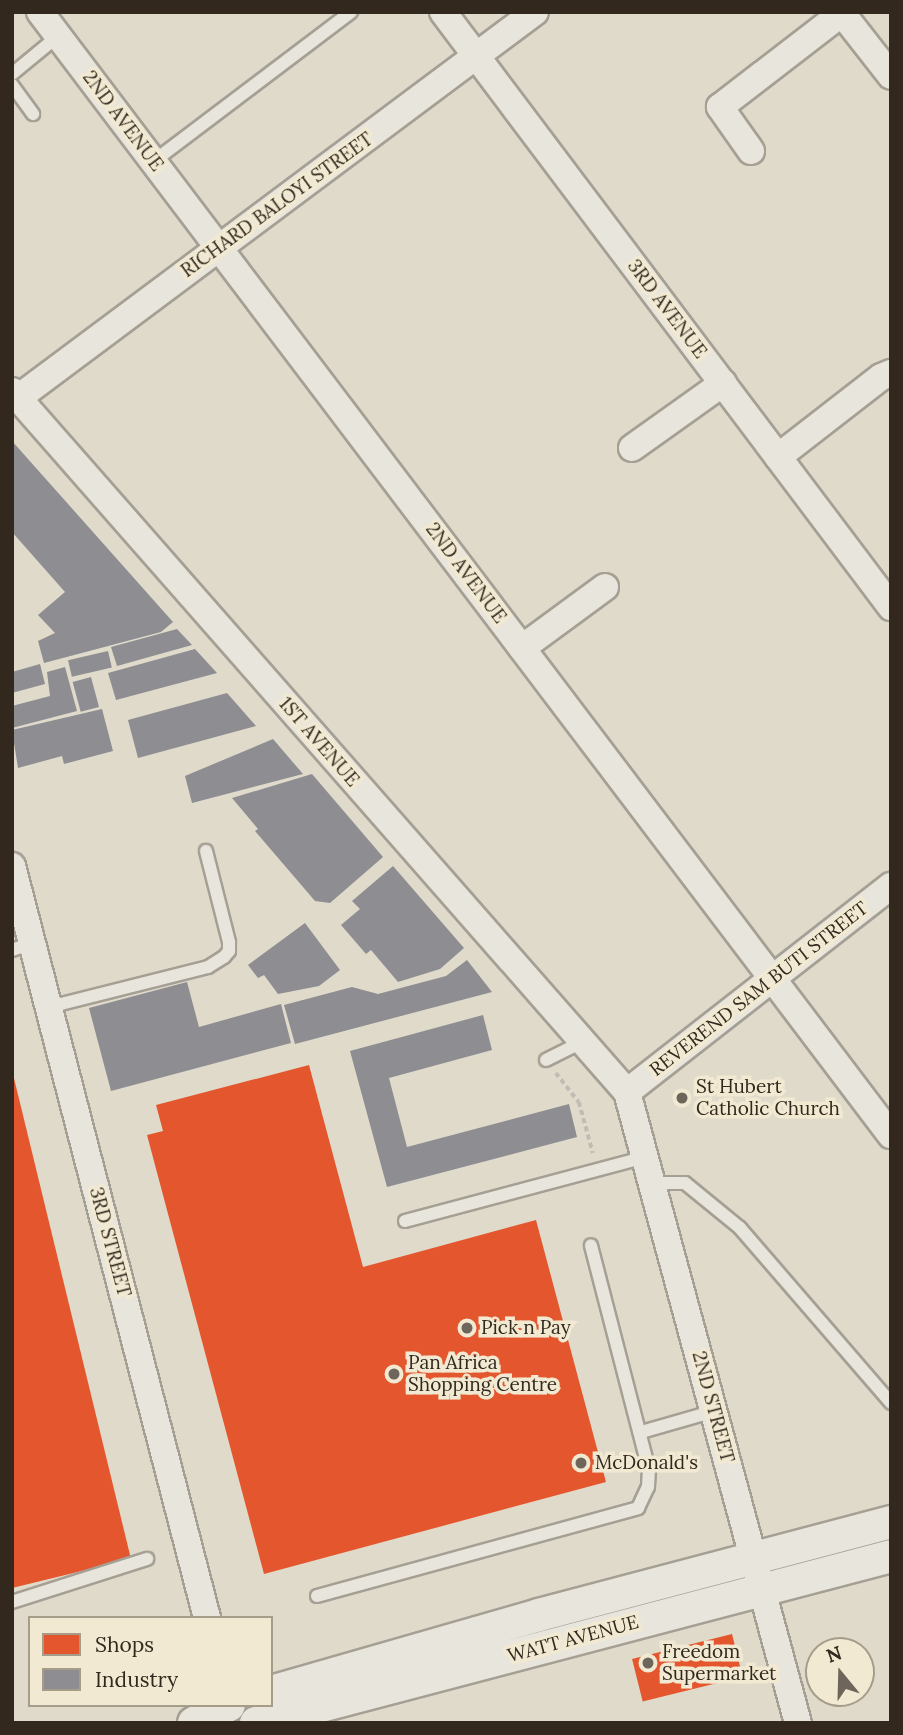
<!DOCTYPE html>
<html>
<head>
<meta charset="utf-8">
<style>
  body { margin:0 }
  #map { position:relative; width:903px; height:1735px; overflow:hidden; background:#e0dacb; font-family:Lora,serif }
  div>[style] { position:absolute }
  .shops>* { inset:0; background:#e4572e; transform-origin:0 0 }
  .industry>* { inset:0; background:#8d8d92; transform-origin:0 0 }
  .path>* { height:3.5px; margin-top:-1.75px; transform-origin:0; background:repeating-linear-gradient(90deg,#c1bcb3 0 5px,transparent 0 8.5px) }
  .roads { filter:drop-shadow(2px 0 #a59f94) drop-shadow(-2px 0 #a59f94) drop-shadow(0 2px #a59f94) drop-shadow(0 -2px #a59f94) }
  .service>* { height:12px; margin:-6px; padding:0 6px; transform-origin:6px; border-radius:6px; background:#e8e5dc }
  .minor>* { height:26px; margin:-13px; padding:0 13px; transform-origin:13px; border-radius:13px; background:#e8e5dc }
  .tertiary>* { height:32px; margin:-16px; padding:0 16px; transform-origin:16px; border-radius:16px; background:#e8e5dc }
  .dots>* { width:19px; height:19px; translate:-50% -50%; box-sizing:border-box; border:4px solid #f1e9d1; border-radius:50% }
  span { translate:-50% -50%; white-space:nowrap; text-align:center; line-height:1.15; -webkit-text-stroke:7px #f1e9d1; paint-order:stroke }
  .street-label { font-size:19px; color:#32281e }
  .poi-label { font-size:19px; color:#32281e }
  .left { translate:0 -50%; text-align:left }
  .frame { position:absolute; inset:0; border:14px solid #32281e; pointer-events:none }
  .legend { position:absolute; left:28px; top:1616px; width:245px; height:91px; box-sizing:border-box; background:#f1e9d1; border:2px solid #a59c89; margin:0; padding:9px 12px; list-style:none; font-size:21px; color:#32281e }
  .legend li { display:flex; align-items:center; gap:14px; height:35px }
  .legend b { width:35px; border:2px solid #a59c89 }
  .north { position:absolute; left:805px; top:1637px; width:70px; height:70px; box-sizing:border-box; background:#f1e9d1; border:2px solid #a59c89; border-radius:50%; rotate:341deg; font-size:19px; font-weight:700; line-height:28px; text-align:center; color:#32281e }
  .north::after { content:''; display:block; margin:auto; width:24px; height:32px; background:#6f665b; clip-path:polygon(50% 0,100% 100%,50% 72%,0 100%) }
</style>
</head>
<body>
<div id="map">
  <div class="shops">
    <i style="clip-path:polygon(309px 1065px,363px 1267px,536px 1220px,606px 1482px,264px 1574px,147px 1135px,163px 1131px,156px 1105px)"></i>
    <i style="clip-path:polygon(12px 1070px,131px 1559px,12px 1588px)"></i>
    <i style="left:732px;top:1634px;width:44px;height:103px;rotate:76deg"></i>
  </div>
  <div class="industry">
    <i style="clip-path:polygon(12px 441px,173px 622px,161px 632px,44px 663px,38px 641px,55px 633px,38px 615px,65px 592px,12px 532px)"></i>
    <i style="clip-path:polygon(177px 629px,192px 645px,117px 666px,111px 647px)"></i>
    <i style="clip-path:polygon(195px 649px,217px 673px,116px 700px,108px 673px)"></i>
    <i style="left:108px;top:651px;width:17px;height:41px;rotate:77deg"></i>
    <i style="clip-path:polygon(40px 664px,45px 684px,12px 693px,12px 672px)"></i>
    <i style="clip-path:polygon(65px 667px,77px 711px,12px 728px,12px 706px,50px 696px,47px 672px)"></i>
    <i style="left:91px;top:677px;width:31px;height:19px;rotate:75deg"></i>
    <i style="clip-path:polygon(227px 693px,256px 726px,138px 758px,128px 720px)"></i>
    <i style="clip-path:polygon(102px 709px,113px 751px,64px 764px,62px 756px,18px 768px,12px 730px)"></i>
    <i style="clip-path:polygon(273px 739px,303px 774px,192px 803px,185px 776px)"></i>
    <i style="clip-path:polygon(312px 774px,383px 857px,330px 903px,315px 901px,255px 831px,258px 829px,232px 798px)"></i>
    <i style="clip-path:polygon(393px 866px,464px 948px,440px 969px,398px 982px,371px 950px,366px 954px,341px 925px,360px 909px,352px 901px)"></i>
    <i style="clip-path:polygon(305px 923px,340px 970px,319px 986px,278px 994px,264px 975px,258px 978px,248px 965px)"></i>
    <i style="clip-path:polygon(467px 960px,492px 992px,295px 1044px,284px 1005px,352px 987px,378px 994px,446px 976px)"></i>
    <i style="clip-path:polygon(187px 982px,199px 1027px,281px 1004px,291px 1043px,111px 1091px,89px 1008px)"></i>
    <i style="clip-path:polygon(483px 1015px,492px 1050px,389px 1078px,407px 1147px,569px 1104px,577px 1137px,387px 1187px,350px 1051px)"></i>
  </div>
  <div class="path">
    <i style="left:556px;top:1073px;width:37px;rotate:52deg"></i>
    <i style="left:579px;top:1102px;width:53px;rotate:74.6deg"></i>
  </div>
  <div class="roads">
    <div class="service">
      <i style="left:12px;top:74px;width:60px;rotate:-39.6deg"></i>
      <i style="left:12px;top:85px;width:36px;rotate:54deg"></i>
      <i style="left:154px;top:161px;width:247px;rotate:-37.1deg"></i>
      <i style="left:12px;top:950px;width:21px;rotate:-19deg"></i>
      <i style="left:49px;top:1007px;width:164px;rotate:-14.1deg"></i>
      <i style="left:208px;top:967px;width:19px;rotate:-32deg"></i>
      <i style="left:224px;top:957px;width:8px;rotate:-50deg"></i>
      <i style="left:229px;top:951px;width:9px;rotate:-90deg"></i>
      <i style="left:229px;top:942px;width:94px;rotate:-104.2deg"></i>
      <i style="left:546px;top:1060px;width:40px;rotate:-26.6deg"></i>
      <i style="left:652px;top:1183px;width:33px"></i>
      <i style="left:685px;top:1183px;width:71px;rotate:39.3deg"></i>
      <i style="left:740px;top:1228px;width:231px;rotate:49.2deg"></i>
      <i style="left:405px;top:1221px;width:248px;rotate:-14.9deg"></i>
      <i style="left:641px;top:1432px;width:76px;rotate:-16deg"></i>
      <i style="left:317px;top:1596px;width:333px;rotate:-15.3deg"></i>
      <i style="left:638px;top:1508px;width:23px;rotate:-65deg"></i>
      <i style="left:648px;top:1487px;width:17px;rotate:-87deg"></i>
      <i style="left:649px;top:1470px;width:232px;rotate:-104.5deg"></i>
      <i style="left:12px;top:1602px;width:142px;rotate:-17.7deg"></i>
    </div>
    <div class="minor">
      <i style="left:40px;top:12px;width:1409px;rotate:52.85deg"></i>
      <i style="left:443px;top:12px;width:745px;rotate:53.02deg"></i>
      <i style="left:841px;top:12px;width:81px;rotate:52deg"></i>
      <i style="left:751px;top:151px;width:54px;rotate:-125.2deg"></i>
      <i style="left:720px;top:107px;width:154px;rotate:-37.6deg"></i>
      <i style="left:12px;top:391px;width:933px;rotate:48.74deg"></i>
      <i style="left:627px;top:1092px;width:654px;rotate:74.84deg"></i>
      <i style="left:18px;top:398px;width:645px;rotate:-36.75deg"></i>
      <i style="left:632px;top:448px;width:112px;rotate:-35.5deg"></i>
      <i style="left:778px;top:457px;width:130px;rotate:-37.8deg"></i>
      <i style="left:881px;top:377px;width:11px;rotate:-22deg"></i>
      <i style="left:522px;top:648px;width:103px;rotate:-36.3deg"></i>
      <i style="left:12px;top:866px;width:777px;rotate:75.46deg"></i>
      <i style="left:627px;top:1092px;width:335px;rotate:-38deg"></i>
    </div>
    <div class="tertiary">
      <i style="left:271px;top:1692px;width:279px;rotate:-16deg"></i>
      <i style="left:539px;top:1615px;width:364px;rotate:-14.8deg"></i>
      <i style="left:194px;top:1723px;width:39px;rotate:-27deg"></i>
      <i style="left:256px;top:1723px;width:657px;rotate:-14.73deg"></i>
    </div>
  </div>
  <div class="dots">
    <i style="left:682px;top:1098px;background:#6f665b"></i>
    <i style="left:467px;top:1328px;background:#6f665b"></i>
    <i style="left:394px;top:1374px;background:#6f665b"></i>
    <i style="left:581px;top:1463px;background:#6f665b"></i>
    <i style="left:648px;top:1663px;background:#6f665b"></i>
  </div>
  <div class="street-label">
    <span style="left:123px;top:121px;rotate:53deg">2ND AVENUE</span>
    <span style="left:277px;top:205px;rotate:-36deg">RICHARD BALOYI STREET</span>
    <span style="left:667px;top:309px;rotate:53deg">3RD AVENUE</span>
    <span style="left:466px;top:573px;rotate:53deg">2ND AVENUE</span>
    <span style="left:319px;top:742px;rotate:49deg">1ST AVENUE</span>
    <span style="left:759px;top:989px;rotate:-38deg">REVEREND SAM BUTI STREET</span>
    <span style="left:110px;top:1242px;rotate:75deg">3RD STREET</span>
    <span style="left:713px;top:1407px;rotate:75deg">2ND STREET</span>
    <span style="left:573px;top:1639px;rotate:-15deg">WATT AVENUE</span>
  </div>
  <div class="poi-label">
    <span class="left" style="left:696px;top:1098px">St Hubert<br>Catholic Church</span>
    <span class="left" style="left:481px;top:1328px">Pick n Pay</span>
    <span class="left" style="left:408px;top:1374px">Pan Africa<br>Shopping Centre</span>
    <span class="left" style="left:595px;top:1463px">McDonald's</span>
    <span class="left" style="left:662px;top:1663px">Freedom<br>Supermarket</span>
  </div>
  <div class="frame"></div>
  <ul class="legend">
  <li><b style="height:19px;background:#e4572e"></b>Shops</li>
  <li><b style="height:19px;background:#8d8d92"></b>Industry</li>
  </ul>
  <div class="north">N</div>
</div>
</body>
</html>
